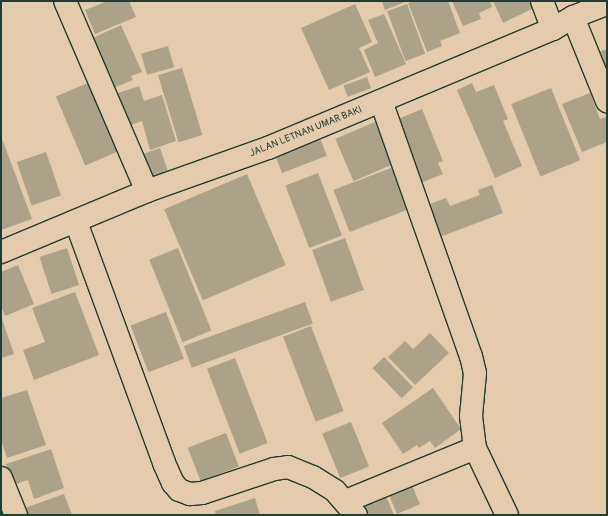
<!DOCTYPE html>
<html>
<head>
<meta charset="utf-8">
<style>
  body { margin:0 }
  #map { position:relative; width:608px; height:516px; overflow:hidden; background:#e4cbac; font-family:Pangolin,sans-serif }
  div>[style] { position:absolute }
  .building>* { inset:0; background:#aba289; transform-origin:0 0 }
  .roads { filter:drop-shadow(1px 0 #1f3d34) drop-shadow(-1px 0 #1f3d34) drop-shadow(0 1px #1f3d34) drop-shadow(0 -1px #1f3d34) }
  .minor>* { height:22px; margin:-11px; padding:0 11px; transform-origin:11px; border-radius:11px; background:#e4cbac }
  span { translate:-50% -50%; white-space:nowrap; text-align:center; line-height:1.15; -webkit-text-stroke:3px #e4cbac; paint-order:stroke }
  .street-label { font-size:10px; color:#1f3d34 }
  .frame { position:absolute; inset:0; border:2px solid #1f3d34; pointer-events:none }
</style>
</head>
<body>
<div id="map">
  <div class="building">
    <i style="clip-path:polygon(108px 1px,129px 1px,136px 17px,95px 34px,85px 10px)"></i>
    <i style="clip-path:polygon(382px 1px,407px 1px,385px 10px)"></i>
    <i style="clip-path:polygon(414px 1px,448px 1px,460px 33px,440px 41px,442px 46px,427px 52px,408px 3px)"></i>
    <i style="clip-path:polygon(452px 1px,490px 1px,492px 7px,479px 13px,481px 19px,463px 26px)"></i>
    <i style="clip-path:polygon(493px 1px,533px 1px,536px 7px,503px 23px)"></i>
    <i style="clip-path:polygon(355px 4px,372px 42px,359px 48px,370px 72px,329px 90px,301px 28px)"></i>
    <i style="left:407px;top:4px;width:53px;height:21px;rotate:70deg"></i>
    <i style="clip-path:polygon(384px 14px,406px 64px,375px 77px,364px 50px,378px 43px,368px 20px)"></i>
    <i style="clip-path:polygon(121px 25px,142px 72px,131px 76px,133px 80px,108px 90px,86px 41px)"></i>
    <i style="left:168px;top:46px;width:22px;height:28px;rotate:74deg"></i>
    <i style="clip-path:polygon(607px 49px,607px 98px,590px 55px)"></i>
    <i style="left:182px;top:68px;width:70px;height:25px;rotate:73deg"></i>
    <i style="left:367px;top:77px;width:12px;height:25px;rotate:70deg"></i>
    <i style="left:90px;top:82px;width:75px;height:37px;rotate:67deg"></i>
    <i style="clip-path:polygon(472px 83px,476px 92px,494px 85px,508px 119px,503px 121px,522px 166px,495px 178px,457px 90px)"></i>
    <i style="clip-path:polygon(139px 86px,144px 101px,162px 95px,176px 141px,150px 150px,142px 121px,128px 126px,118px 93px)"></i>
    <i style="left:551px;top:88px;width:78px;height:43px;rotate:68deg"></i>
    <i style="clip-path:polygon(590px 93px,600px 119px,607px 117px,607px 142px,582px 152px,562px 104px)"></i>
    <i style="clip-path:polygon(422px 109px,443px 161px,438px 163px,443px 174px,418px 184px,393px 121px)"></i>
    <i style="left:375px;top:122px;width:46px;height:43px;rotate:67deg"></i>
    <i style="clip-path:polygon(1px 136px,32px 219px,1px 230px)"></i>
    <i style="left:320px;top:138px;width:19px;height:48px;rotate:69deg"></i>
    <i style="left:160px;top:148px;width:24px;height:23px;rotate:71deg"></i>
    <i style="left:46px;top:152px;width:46px;height:31px;rotate:71deg"></i>
    <i style="left:396px;top:166px;width:45px;height:67px;rotate:69deg"></i>
    <i style="left:318px;top:173px;width:67px;height:35px;rotate:69deg"></i>
    <i style="left:247px;top:174px;width:99px;height:90px;rotate:67deg"></i>
    <i style="clip-path:polygon(492px 185px,503px 213px,440px 237px,427px 205px,446px 198px,450px 206px,480px 195px,478px 190px)"></i>
    <i style="left:345px;top:238px;width:55px;height:35px;rotate:70deg"></i>
    <i style="left:67px;top:248px;width:39px;height:29px;rotate:72deg"></i>
    <i style="left:178px;top:248px;width:89px;height:31px;rotate:68deg"></i>
    <i style="clip-path:polygon(18px 265px,34px 304px,5px 316px,1px 306px,1px 272px)"></i>
    <i style="clip-path:polygon(75px 292px,99px 355px,34px 380px,23px 350px,45px 342px,32px 308px)"></i>
    <i style="left:305px;top:302px;width:23px;height:129px;rotate:70deg"></i>
    <i style="left:166px;top:312px;width:50px;height:38px;rotate:69deg"></i>
    <i style="clip-path:polygon(1px 316px,14px 354px,1px 358px)"></i>
    <i style="left:311px;top:326px;width:91px;height:30px;rotate:69deg"></i>
    <i style="clip-path:polygon(430px 333px,449px 353px,415px 385px,388px 357px,405px 341px,413px 349px)"></i>
    <i style="left:384px;top:357px;width:42px;height:16px;rotate:46deg"></i>
    <i style="left:235px;top:358px;width:91px;height:30px;rotate:69deg"></i>
    <i style="clip-path:polygon(433px 388px,461px 429px,435px 448px,430px 441px,419px 448px,417px 445px,403px 454px,382px 423px)"></i>
    <i style="clip-path:polygon(27px 390px,46px 445px,7px 458px,1px 440px,1px 398px)"></i>
    <i style="left:351px;top:422px;width:48px;height:31px;rotate:68deg"></i>
    <i style="left:226px;top:433px;width:36px;height:41px;rotate:69deg"></i>
    <i style="clip-path:polygon(51px 449px,64px 488px,34px 499px,28px 480px,13px 485px,6px 464px)"></i>
    <i style="left:411px;top:483px;width:23px;height:25px;rotate:67deg"></i>
    <i style="clip-path:polygon(64px 494px,72px 515px,27px 515px,25px 508px)"></i>
    <i style="clip-path:polygon(385px 494px,394px 515px,367px 515px,362px 504px)"></i>
    <i style="clip-path:polygon(255px 498px,260px 515px,216px 515px,215px 511px)"></i>
  </div>
  <div class="roads">
    <div class="minor">
      <i style="left:65px;top:1px;width:207px;rotate:66.7deg"></i>
      <i style="left:542px;top:1px;width:30px;rotate:69deg"></i>
      <i style="left:573px;top:17px;width:91px;rotate:68deg"></i>
      <i style="left:381px;top:101px;width:270px;rotate:70.6deg"></i>
      <i style="left:471px;top:356px;width:17px;rotate:77deg"></i>
      <i style="left:475px;top:373px;width:43px;rotate:95.3deg"></i>
      <i style="left:471px;top:416px;width:32px;rotate:83deg"></i>
      <i style="left:475px;top:448px;width:74px;rotate:64.5deg"></i>
      <i style="left:76px;top:222px;width:257px;rotate:69.9deg"></i>
      <i style="left:164px;top:463px;width:22px;rotate:66deg"></i>
      <i style="left:173px;top:483px;width:9px;rotate:49deg"></i>
      <i style="left:179px;top:490px;width:12px;rotate:20deg"></i>
      <i style="left:190px;top:494px;width:12px;rotate:-5deg"></i>
      <i style="left:202px;top:493px;width:76px;rotate:-18.4deg"></i>
      <i style="left:274px;top:469px;width:14px;rotate:-8deg"></i>
      <i style="left:288px;top:467px;width:27px;rotate:22deg"></i>
      <i style="left:313px;top:477px;width:26px;rotate:32deg"></i>
      <i style="left:335px;top:491px;width:32px;rotate:49deg"></i>
      <i style="left:1px;top:252px;width:158px;rotate:-22.7deg"></i>
      <i style="left:147px;top:191px;width:128px;rotate:-19.6deg"></i>
      <i style="left:268px;top:148px;width:309px;rotate:-22.7deg"></i>
      <i style="left:553px;top:29px;width:23px;rotate:-31deg"></i>
      <i style="left:573px;top:17px;width:36px;rotate:-21deg"></i>
      <i style="left:1px;top:478px;width:40px;rotate:68deg"></i>
      <i style="left:346px;top:501px;width:139px;rotate:-22.3deg"></i>
    </div>
  </div>
  <div class="street-label">
    <span style="left:306px;top:132px;rotate:-22deg">JALAN LETNAN UMAR BAKI</span>
  </div>
  <div class="frame"></div>
</div>
</body>
</html>
